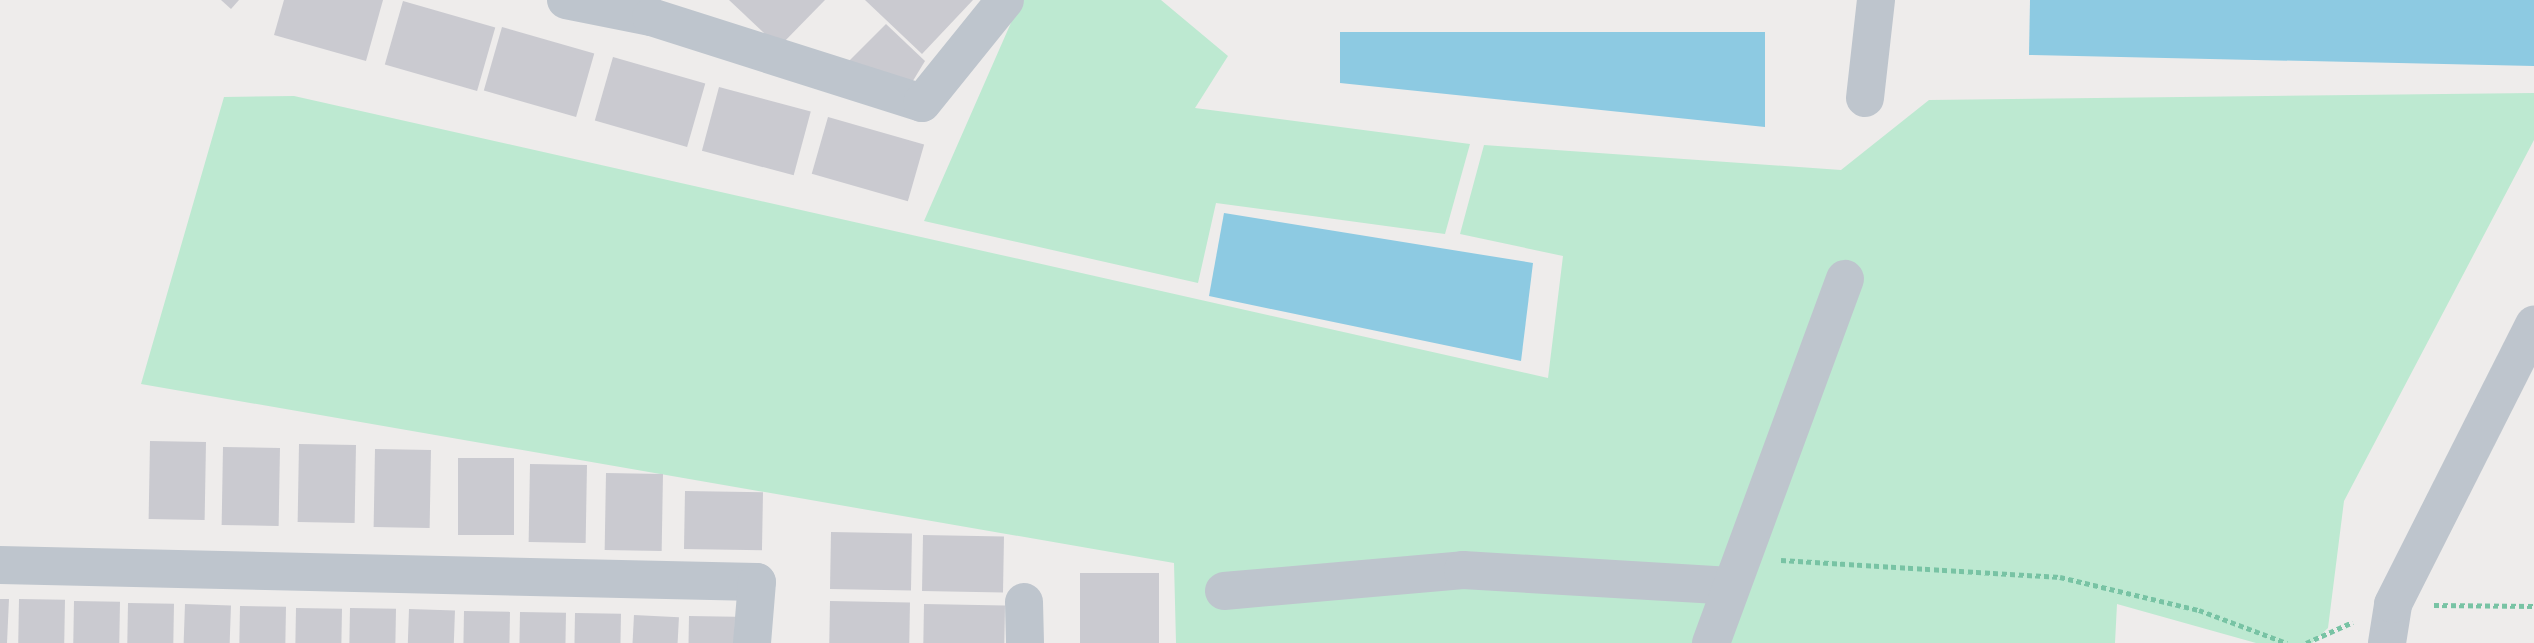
<!DOCTYPE html>
<html>
<head>
<meta charset="utf-8">
<style>
  body { margin:0 }
  #map { position:relative; width:2534px; height:643px; overflow:hidden; background:#eeeceb; font-family:Montserrat,sans-serif }
  div>[style] { position:absolute }
  .green>* { inset:0; background:#bde9d1 }
  .water>* { inset:0; background:#8dcae2 }
  .building>* { inset:0; background:#cacad0; transform-origin:0 0 }
  .path>* { height:4.5px; margin-top:-2.25px; transform-origin:0; background:repeating-linear-gradient(90deg,#78c3a4 0 5px,transparent 0 8.5px) }
  .street>* { height:38px; margin:-19px; padding:0 19px; transform-origin:19px; border-radius:19px; background:#bec5cd }
  span { translate:-50% -50%; white-space:nowrap; text-align:center; line-height:1.15; -webkit-text-stroke:5px #fff; paint-order:stroke }
</style>
</head>
<body>
<div id="map">
  <div class="green">
    <i style="clip-path:polygon(1021px 0,1161px 0,1228px 56px,1195px 108px,1470px 144px,1445px 234px,1216px 203px,1198px 283px,924px 221px)"></i>
    <i style="clip-path:polygon(2534px 93px,2534px 140px,2344px 501px,2328px 628px,2312px 643px,2256px 643px,2117px 604px,2115px 643px,1176px 643px,1174px 563px,141px 384px,224px 97px,294px 96px,1548px 378px,1563px 256px,1460px 234px,1484px 145px,1841px 170px,1929px 100px)"></i>
  </div>
  <div class="water">
    <i style="clip-path:polygon(2030px 0,2534px 0,2534px 66px,2029px 55px)"></i>
    <i style="clip-path:polygon(1340px 32px,1765px 32px,1765px 127px,1340px 83px)"></i>
    <i style="clip-path:polygon(1224px 213px,1533px 263px,1521px 361px,1209px 296px)"></i>
  </div>
  <div class="building">
    <i style="clip-path:polygon(221px 0,239px 0,231px 9px)"></i>
    <i style="clip-path:polygon(284px 0,383px 0,366px 61px,274px 35px)"></i>
    <i style="clip-path:polygon(729px 0,825px 0,779px 47px)"></i>
    <i style="clip-path:polygon(865px 0,973px 0,922px 54px)"></i>
    <i style="left:403px;top:1px;width:96px;height:66px;rotate:16deg"></i>
    <i style="clip-path:polygon(886px 24px,925px 61px,908px 89px,846px 64px)"></i>
    <i style="left:502px;top:27px;width:96px;height:66px;rotate:16deg"></i>
    <i style="left:613px;top:57px;width:96px;height:66px;rotate:16deg"></i>
    <i style="left:719px;top:87px;width:95px;height:66px;rotate:15deg"></i>
    <i style="left:828px;top:117px;width:100px;height:59px;rotate:16deg"></i>
    <i style="left:150px;top:441px;width:56px;height:78px;rotate:1deg"></i>
    <i style="left:299px;top:444px;width:57px;height:78px;rotate:1deg"></i>
    <i style="left:223px;top:447px;width:57px;height:78px;rotate:1deg"></i>
    <i style="left:375px;top:449px;width:56px;height:78px;rotate:1deg"></i>
    <i style="left:458px;top:458px;width:56px;height:77px"></i>
    <i style="left:530px;top:464px;width:57px;height:78px;rotate:1deg"></i>
    <i style="left:606px;top:473px;width:57px;height:77px;rotate:1deg"></i>
    <i style="left:685px;top:491px;width:78px;height:58px;rotate:1deg"></i>
    <i style="left:831px;top:532px;width:81px;height:57px;rotate:1deg"></i>
    <i style="left:923px;top:535px;width:81px;height:56px;rotate:1deg"></i>
    <i style="left:1080px;top:573px;width:79px;height:70px"></i>
    <i style="clip-path:polygon(0 599px,9px 599px,7px 643px,0 643px)"></i>
    <i style="left:19px;top:599px;width:46px;height:44px;rotate:1deg"></i>
    <i style="left:74px;top:601px;width:46px;height:42px;rotate:1deg"></i>
    <i style="left:830px;top:601px;width:80px;height:42px;rotate:1deg"></i>
    <i style="left:128px;top:603px;width:46px;height:40px;rotate:1deg"></i>
    <i style="left:185px;top:604px;width:46px;height:39px;rotate:2deg"></i>
    <i style="left:924px;top:604px;width:81px;height:39px;rotate:1deg"></i>
    <i style="left:240px;top:606px;width:46px;height:37px;rotate:1deg"></i>
    <i style="left:296px;top:608px;width:46px;height:35px;rotate:1deg"></i>
    <i style="left:350px;top:608px;width:46px;height:35px;rotate:1deg"></i>
    <i style="left:409px;top:609px;width:46px;height:34px;rotate:2deg"></i>
    <i style="left:464px;top:611px;width:46px;height:32px;rotate:1deg"></i>
    <i style="left:520px;top:612px;width:46px;height:31px;rotate:1deg"></i>
    <i style="left:575px;top:613px;width:46px;height:30px;rotate:1deg"></i>
    <i style="left:634px;top:615px;width:45px;height:28px;rotate:3deg"></i>
    <i style="left:689px;top:616px;width:46px;height:27px;rotate:1deg"></i>
  </div>
  <div class="path">
    <i style="left:1781px;top:560px;width:280px;rotate:3.5deg"></i>
    <i style="left:2060px;top:577px;width:143px;rotate:13.4deg"></i>
    <i style="left:2199px;top:610px;width:94px;rotate:20.6deg"></i>
    <i style="left:2434px;top:605px;width:100px;rotate:0.6deg"></i>
    <i style="left:2306px;top:643px;width:51px;rotate:-24.1deg"></i>
  </div>
  <div class="street">
    <i style="left:566px;top:0;width:87px;rotate:11.3deg"></i>
    <i style="left:651px;top:17px;width:284px;rotate:17.6deg"></i>
    <i style="left:922px;top:103px;width:132px;rotate:-51.1deg"></i>
    <i style="left:1865px;top:98px;width:99px;rotate:-83.6deg"></i>
    <i style="left:0;top:565px;width:757px;rotate:1.29deg"></i>
    <i style="left:757px;top:582px;width:61px;rotate:94.7deg"></i>
    <i style="left:1224px;top:591px;width:240px;rotate:-5deg"></i>
    <i style="left:1463px;top:570px;width:268px;rotate:3.4deg"></i>
    <i style="left:1024px;top:602px;width:41px;rotate:88.6deg"></i>
    <i style="left:1711px;top:643px;width:388px;rotate:-69.8deg"></i>
    <i style="left:2387px;top:643px;width:39px;rotate:-81deg"></i>
    <i style="left:2393px;top:604px;width:313px;rotate:-63.2deg"></i>
  </div>
</div>
</body>
</html>
